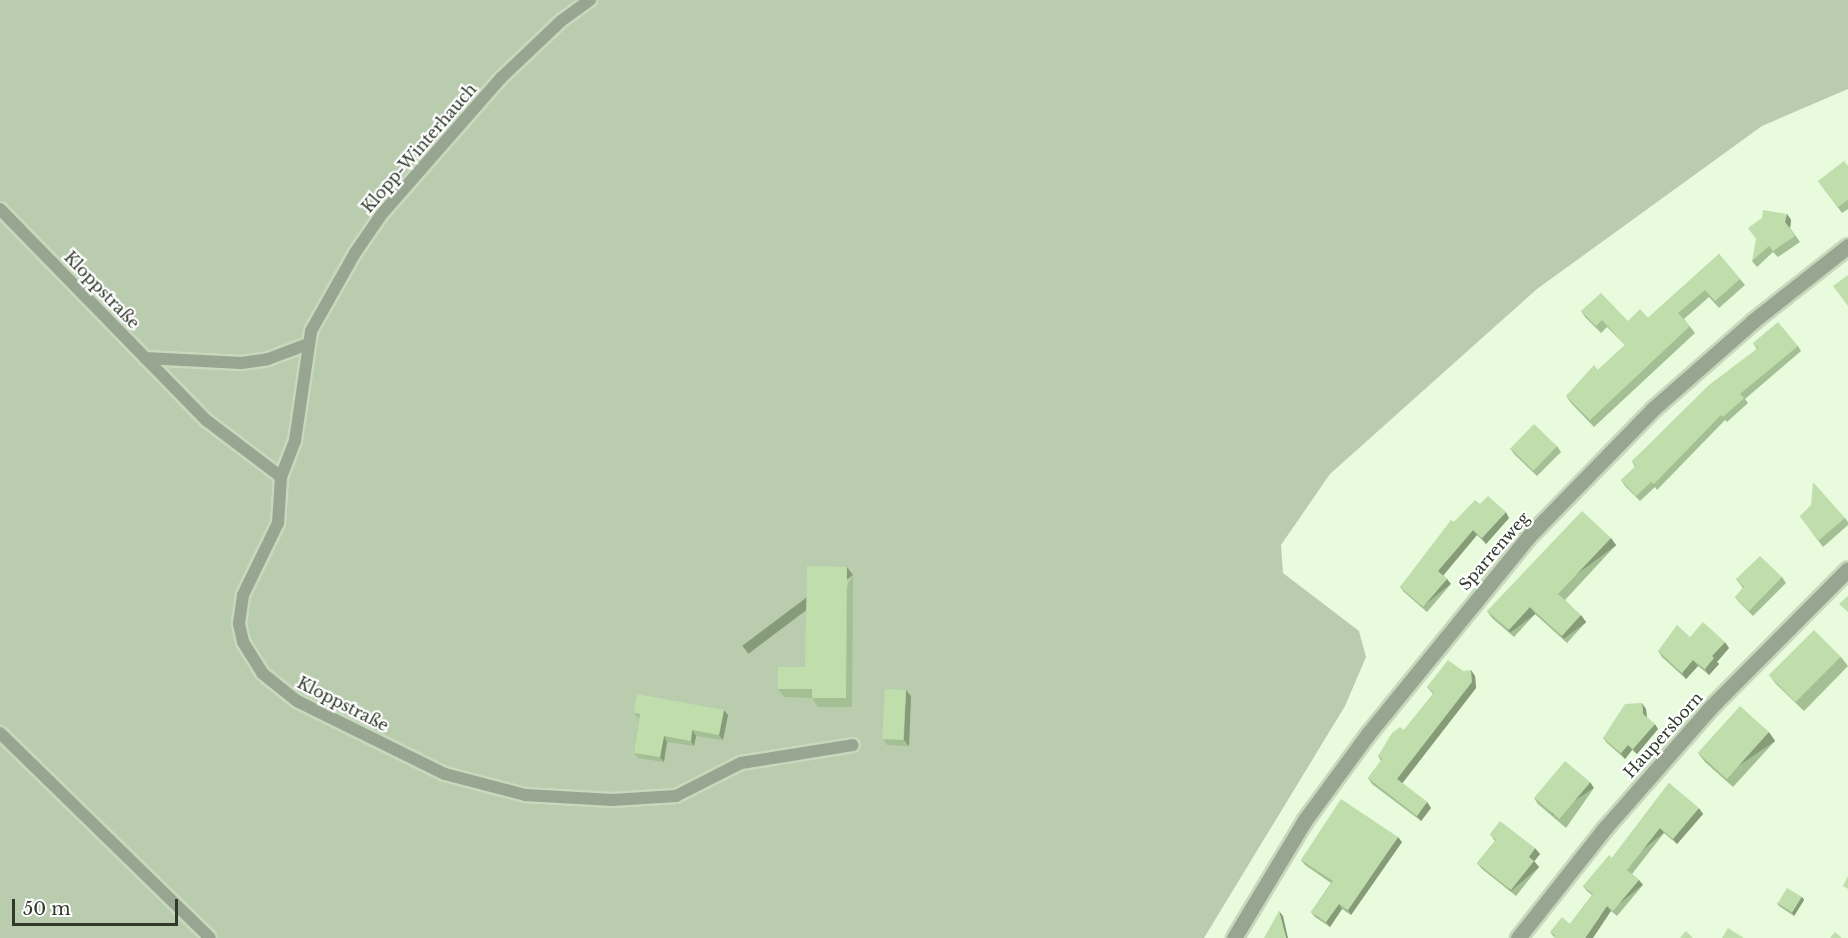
<!DOCTYPE html>
<html>
<head>
<meta charset="utf-8">
<style>
  body { margin:0 }
  #map { position:relative; width:1848px; height:938px; overflow:hidden; background:#e8fbdc; font-family:"Libre Baskerville",serif }
  div>[style] { position:absolute }
  .green>* { inset:0; background:#b9ccae }
  .roads { filter:drop-shadow(2px 0 #c7d8bc) drop-shadow(-2px 0 #c7d8bc) drop-shadow(0 2px #c7d8bc) drop-shadow(0 -2px #c7d8bc) }
  .lane>* { height:12px; margin:-6px; padding:0 6px; transform-origin:6px; border-radius:6px; background:#98a590 }
  .street>* { height:15px; margin:-7.5px; padding:0 7.5px; transform-origin:7.5px; border-radius:7.5px; background:#98a590 }
  .wall>* { inset:0; background:#a4bf94 }
  .shaded-wall>* { inset:0; background:#869b78; transform-origin:0 0 }
  .building>* { inset:0; background:#bfdeac; transform-origin:0 0 }
  span { translate:-50% -50%; white-space:nowrap; text-align:center; line-height:1.15; -webkit-text-stroke:4.5px #fff; paint-order:stroke }
  .street-label { font-size:16px; color:#31382c }
  .scale { position:absolute; left:12px; top:899px; width:166px; height:27px; box-sizing:border-box; border:3px solid #31382c; border-top:0; padding-left:8px; font-size:18px; line-height:21px; white-space:nowrap; color:#31382c; -webkit-text-stroke:4px #fff; paint-order:stroke }
</style>
</head>
<body>
<div id="map">
  <div class="green">
    <i style="clip-path:polygon(0 0,1848px 0,1848px 89px,1762px 126px,1537px 289px,1330px 474px,1281px 545px,1283px 573px,1359px 631px,1366px 657px,1345px 706px,1204px 938px,0 938px)"></i>
  </div>
  <div class="roads">
    <div class="lane">
      <i style="left:0;top:209px;width:295px;rotate:45.7deg"></i>
      <i style="left:206px;top:420px;width:94px;rotate:37.2deg"></i>
      <i style="left:281px;top:477px;width:46px;rotate:93.7deg"></i>
      <i style="left:278px;top:523px;width:80px;rotate:115.9deg"></i>
      <i style="left:243px;top:595px;width:29px;rotate:98deg"></i>
      <i style="left:239px;top:624px;width:18px;rotate:77deg"></i>
      <i style="left:243px;top:642px;width:36px;rotate:58deg"></i>
      <i style="left:262px;top:673px;width:45px;rotate:38.7deg"></i>
      <i style="left:297px;top:701px;width:165px;rotate:26.3deg"></i>
      <i style="left:445px;top:774px;width:83px;rotate:14.7deg"></i>
      <i style="left:525px;top:795px;width:87px;rotate:3.3deg"></i>
      <i style="left:612px;top:800px;width:64px;rotate:-3.6deg"></i>
      <i style="left:676px;top:796px;width:73px;rotate:-26.9deg"></i>
      <i style="left:741px;top:763px;width:113px;rotate:-9.1deg"></i>
      <i style="left:145px;top:358px;width:96px;rotate:3deg"></i>
      <i style="left:241px;top:363px;width:27px;rotate:-8deg"></i>
      <i style="left:268px;top:359px;width:43px;rotate:-20.6deg"></i>
      <i style="left:281px;top:477px;width:39px;rotate:-69deg"></i>
      <i style="left:295px;top:441px;width:111px;rotate:-81.7deg"></i>
      <i style="left:311px;top:331px;width:90px;rotate:-60.6deg"></i>
      <i style="left:355px;top:253px;width:46px;rotate:-55.6deg"></i>
      <i style="left:381px;top:215px;width:182px;rotate:-48.8deg"></i>
      <i style="left:501px;top:78px;width:83px;rotate:-43.5deg"></i>
      <i style="left:561px;top:21px;width:36px;rotate:-36deg"></i>
      <i style="left:0;top:733px;width:293px;rotate:44.3deg"></i>
    </div>
    <div class="street">
      <i style="left:1234px;top:938px;width:138px;rotate:-59deg"></i>
      <i style="left:1305px;top:820px;width:107px;rotate:-53.8deg"></i>
      <i style="left:1368px;top:734px;width:257px;rotate:-50.9deg"></i>
      <i style="left:1530px;top:535px;width:176px;rotate:-45.7deg"></i>
      <i style="left:1653px;top:409px;width:133px;rotate:-41.3deg"></i>
      <i style="left:1753px;top:321px;width:121px;rotate:-38.3deg"></i>
      <i style="left:1518px;top:938px;width:140px;rotate:-51.7deg"></i>
      <i style="left:1605px;top:828px;width:161px;rotate:-48.8deg"></i>
      <i style="left:1711px;top:707px;width:194px;rotate:-45.2deg"></i>
    </div>
  </div>
  <div class="wall">
    <i style="clip-path:polygon(1848px 166px,1848px 209px,1842px 213px,1818px 181px)"></i>
    <i style="clip-path:polygon(1787px 214px,1791px 220px,1790px 228px,1800px 242px,1778px 257px,1773px 252px,1757px 267px,1752px 261px)"></i>
    <i style="clip-path:polygon(1719px 254px,1745px 285px,1719px 308px,1709px 297px,1684px 319px,1695px 333px,1594px 427px,1571px 403px,1566px 396px,1598px 370px,1625px 345px,1607px 327px,1601px 333px,1585px 317px,1581px 311px,1628px 321px,1648px 318px)"></i>
    <i style="clip-path:polygon(1753px 343px,1798px 346px,1801px 351px,1745px 399px,1748px 403px,1727px 422px,1725px 420px,1657px 490px,1655px 487px,1640px 501px,1625px 486px,1621px 480px,1635px 467px,1632px 461px,1757px 349px)"></i>
    <i style="clip-path:polygon(1557px 446px,1561px 452px,1537px 476px,1514px 454px,1510px 448px)"></i>
    <i style="clip-path:polygon(1480px 504px,1509px 518px,1486px 544px,1477px 535px,1443px 575px,1447px 579px,1451px 584px,1427px 612px,1404px 592px,1400px 587px,1454px 522px)"></i>
    <i style="clip-path:polygon(1800px 516px,1845px 518px,1848px 522px,1848px 525px,1823px 547px)"></i>
    <i style="clip-path:polygon(1616px 545px,1565px 600px,1586px 622px,1567px 643px,1535px 614px,1514px 637px,1492px 618px,1487px 611px)"></i>
    <i style="clip-path:polygon(853px 575px,852px 707px,818px 707px,812px 698px,784px 697px,778px 689px,805px 667px)"></i>
    <i style="clip-path:polygon(1782px 577px,1786px 583px,1753px 616px,1739px 602px,1735px 597px,1743px 588px,1736px 579px)"></i>
    <i style="clip-path:polygon(1690px 637px,1729px 648px,1717px 662px,1719px 664px,1709px 675px,1698px 666px,1686px 679px,1662px 657px,1658px 651px)"></i>
    <i style="clip-path:polygon(1841px 657px,1848px 666px,1804px 711px,1776px 684px,1770px 676px)"></i>
    <i style="clip-path:polygon(1463px 671px,1475px 676px,1476px 688px,1402px 783px,1427px 802px,1431px 808px,1421px 821px,1372px 784px,1368px 778px,1381px 761px,1378px 756px,1404px 730px,1433px 694px,1427px 687px)"></i>
    <i style="clip-path:polygon(911px 696px,909px 746px,887px 745px,883px 739px)"></i>
    <i style="clip-path:polygon(1646px 709px,1647px 717px,1658px 729px,1637px 754px,1632px 750px,1625px 759px,1607px 743px,1603px 738px)"></i>
    <i style="clip-path:polygon(724px 710px,728px 715px,723px 740px,696px 736px,694px 746px,667px 742px,664px 762px,638px 758px,634px 753px,639px 718px,638px 718px,634px 713px)"></i>
    <i style="clip-path:polygon(1775px 741px,1733px 787px,1705px 762px,1698px 753px)"></i>
    <i style="clip-path:polygon(1669px 783px,1703px 814px,1677px 844px,1664px 833px,1632px 874px,1639px 880px,1643px 885px,1617px 916px,1611px 911px,1554px 937px,1550px 932px,1570px 924px,1592px 895px,1587px 891px,1583px 886px,1612px 858px)"></i>
    <i style="clip-path:polygon(1594px 788px,1566px 828px,1538px 804px,1534px 798px)"></i>
    <i style="clip-path:polygon(1490px 834px,1540px 854px,1534px 861px,1539px 867px,1516px 896px,1482px 869px,1477px 863px,1495px 841px)"></i>
    <i style="clip-path:polygon(1402px 842px,1351px 915px,1342px 909px,1330px 927px,1315px 917px,1311px 912px,1331px 883px,1305px 865px,1301px 860px)"></i>
    <i style="clip-path:polygon(1802px 897px,1804px 900px,1794px 916px,1779px 906px,1777px 903px)"></i>
  </div>
  <div class="shaded-wall">
    <i style="clip-path:polygon(1787px 214px,1791px 220px,1790px 228px,1785px 222px)"></i>
    <i style="clip-path:polygon(1506px 512px,1509px 518px,1486px 544px,1482px 538px)"></i>
    <i style="clip-path:polygon(1473px 530px,1477px 535px,1442px 577px,1438px 571px)"></i>
    <i style="left:1611px;top:538px;width:9px;height:77px;rotate:54deg"></i>
    <i style="left:847px;top:567px;width:10px;height:131px;rotate:53deg"></i>
    <i style="left:1447px;top:579px;width:6px;height:37px;rotate:51deg"></i>
    <i style="left:1530px;top:607px;width:9px;height:31px;rotate:54deg"></i>
    <i style="left:1581px;top:615px;width:9px;height:28px;rotate:54deg"></i>
    <i style="clip-path:polygon(1725px 642px,1729px 648px,1717px 662px,1719px 664px,1709px 675px,1705px 669px,1712px 656px)"></i>
    <i style="clip-path:polygon(1693px 660px,1698px 666px,1686px 679px,1682px 673px)"></i>
    <i style="clip-path:polygon(1471px 670px,1475px 676px,1476px 688px,1401px 785px,1397px 779px)"></i>
    <i style="clip-path:polygon(906px 690px,911px 696px,909px 746px,904px 740px)"></i>
    <i style="clip-path:polygon(1642px 703px,1646px 709px,1647px 719px,1643px 714px)"></i>
    <i style="clip-path:polygon(724px 710px,728px 715px,723px 740px,719px 735px)"></i>
    <i style="clip-path:polygon(1655px 724px,1658px 729px,1637px 754px,1633px 749px)"></i>
    <i style="clip-path:polygon(692px 730px,696px 736px,694px 746px,691px 741px)"></i>
    <i style="left:1769px;top:732px;width:11px;height:62px;rotate:56deg"></i>
    <i style="clip-path:polygon(664px 736px,667px 742px,664px 762px,660px 757px)"></i>
    <i style="clip-path:polygon(1628px 745px,1632px 750px,1625px 759px,1621px 753px)"></i>
    <i style="left:1590px;top:782px;width:7px;height:49px;rotate:56deg"></i>
    <i style="clip-path:polygon(1427px 802px,1431px 808px,1421px 821px,1417px 816px)"></i>
    <i style="clip-path:polygon(1699px 808px,1703px 814px,1677px 844px,1673px 839px)"></i>
    <i style="left:1660px;top:828px;width:6px;height:53px;rotate:51deg"></i>
    <i style="clip-path:polygon(1398px 837px,1402px 842px,1351px 915px,1348px 910px)"></i>
    <i style="clip-path:polygon(1535px 848px,1540px 854px,1533px 863px,1529px 857px)"></i>
    <i style="left:1534px;top:861px;width:8px;height:37px;rotate:50deg"></i>
    <i style="left:1639px;top:880px;width:6px;height:40px;rotate:51deg"></i>
    <i style="clip-path:polygon(1802px 897px,1804px 900px,1794px 916px,1792px 912px)"></i>
    <i style="clip-path:polygon(1339px 904px,1342px 909px,1330px 927px,1326px 922px)"></i>
    <i style="clip-path:polygon(1607px 906px,1611px 911px,1593px 938px,1585px 938px)"></i>
    <i style="clip-path:polygon(1279px 911px,1283px 916px,1288px 938px,1286px 938px)"></i>
  </div>
  <div class="building">
    <i style="clip-path:polygon(1844px 161px,1848px 166px,1848px 200px,1838px 207px,1818px 181px)"></i>
    <i style="clip-path:polygon(1763px 210px,1787px 214px,1785px 222px,1795px 236px,1773px 251px,1769px 246px,1752px 261px,1756px 239px,1748px 228px,1762px 218px)"></i>
    <i style="clip-path:polygon(1719px 254px,1740px 279px,1715px 301px,1705px 290px,1678px 313px,1690px 326px,1590px 420px,1566px 396px,1594px 365px,1598px 370px,1625px 345px,1602px 320px,1596px 326px,1581px 311px,1601px 293px,1628px 321px,1640px 309px,1648px 318px)"></i>
    <i style="clip-path:polygon(1848px 275px,1848px 306px,1833px 286px)"></i>
    <i style="clip-path:polygon(1778px 322px,1798px 346px,1740px 394px,1744px 398px,1723px 417px,1721px 415px,1654px 484px,1651px 482px,1636px 496px,1621px 480px,1636px 466px,1632px 461px,1709px 385px,1758px 348px,1753px 343px)"></i>
    <i style="left:1534px;top:424px;width:32px;height:34px;rotate:44deg"></i>
    <i style="clip-path:polygon(1813px 482px,1845px 518px,1818px 541px,1800px 516px,1811px 505px)"></i>
    <i style="clip-path:polygon(1488px 496px,1506px 512px,1482px 538px,1473px 530px,1438px 571px,1447px 579px,1423px 607px,1400px 587px,1451px 520px,1454px 522px,1475px 500px,1480px 504px)"></i>
    <i style="clip-path:polygon(1582px 511px,1611px 538px,1558px 594px,1581px 615px,1562px 636px,1530px 607px,1509px 630px,1487px 611px)"></i>
    <i style="clip-path:polygon(1760px 556px,1782px 577px,1749px 611px,1735px 597px,1744px 587px,1736px 579px)"></i>
    <i style="clip-path:polygon(807px 566px,847px 567px,846px 698px,812px 698px,812px 689px,778px 689px,778px 667px,805px 667px)"></i>
    <i style="clip-path:polygon(1848px 596px,1848px 612px,1839px 604px)"></i>
    <i style="clip-path:polygon(1703px 622px,1725px 642px,1712px 656px,1714px 658px,1705px 669px,1693px 660px,1682px 673px,1658px 651px,1677px 625px,1690px 637px)"></i>
    <i style="left:1814px;top:630px;width:38px;height:64px;rotate:45deg"></i>
    <i style="clip-path:polygon(1448px 660px,1463px 671px,1471px 670px,1472px 682px,1397px 779px,1427px 802px,1417px 816px,1368px 778px,1382px 759px,1378px 756px,1392px 733px,1400px 727px,1404px 730px,1434px 693px,1427px 687px)"></i>
    <i style="left:885px;top:689px;width:21px;height:50px;rotate:3deg"></i>
    <i style="clip-path:polygon(637px 694px,724px 710px,719px 735px,692px 730px,691px 741px,664px 736px,660px 757px,634px 753px,640px 714px,634px 713px)"></i>
    <i style="clip-path:polygon(1642px 703px,1643px 714px,1655px 724px,1633px 749px,1628px 745px,1621px 753px,1603px 738px,1625px 704px)"></i>
    <i style="left:1740px;top:706px;width:39px;height:63px;rotate:42deg"></i>
    <i style="left:1565px;top:761px;width:33px;height:48px;rotate:40deg"></i>
    <i style="clip-path:polygon(1669px 783px,1699px 808px,1673px 839px,1660px 828px,1627px 870px,1639px 880px,1613px 911px,1607px 906px,1585px 938px,1554px 938px,1556px 936px,1550px 932px,1562px 917px,1570px 924px,1593px 894px,1583px 886px,1609px 855px,1612px 858px)"></i>
    <i style="clip-path:polygon(1341px 799px,1398px 837px,1348px 910px,1339px 904px,1326px 922px,1311px 912px,1333px 881px,1301px 860px)"></i>
    <i style="clip-path:polygon(1500px 821px,1535px 848px,1529px 857px,1534px 861px,1511px 890px,1477px 863px,1496px 840px,1490px 834px)"></i>
    <i style="clip-path:polygon(1848px 876px,1848px 889px,1843px 886px)"></i>
    <i style="left:1787px;top:888px;width:17px;height:18px;rotate:31deg"></i>
    <i style="clip-path:polygon(1279px 911px,1286px 938px,1264px 938px)"></i>
    <i style="clip-path:polygon(1728px 928px,1744px 938px,1722px 938px)"></i>
    <i style="clip-path:polygon(1686px 931px,1693px 938px,1680px 938px)"></i>
    <i style="clip-path:polygon(1835px 932px,1842px 938px,1830px 938px)"></i>
  </div>
  <div class="street-label">
    <span style="left:419px;top:148px;rotate:-49deg">Klopp-Winterhauch</span>
    <span style="left:102px;top:290px;rotate:46deg">Kloppstraße</span>
    <span style="left:1494px;top:551px;rotate:-49deg">Sparrenweg</span>
    <span style="left:343px;top:704px;rotate:27deg">Kloppstraße</span>
    <span style="left:1663px;top:735px;rotate:-48deg">Haupersborn</span>
  </div>
  <div class="scale">50 m</div>
</div>
</body>
</html>
